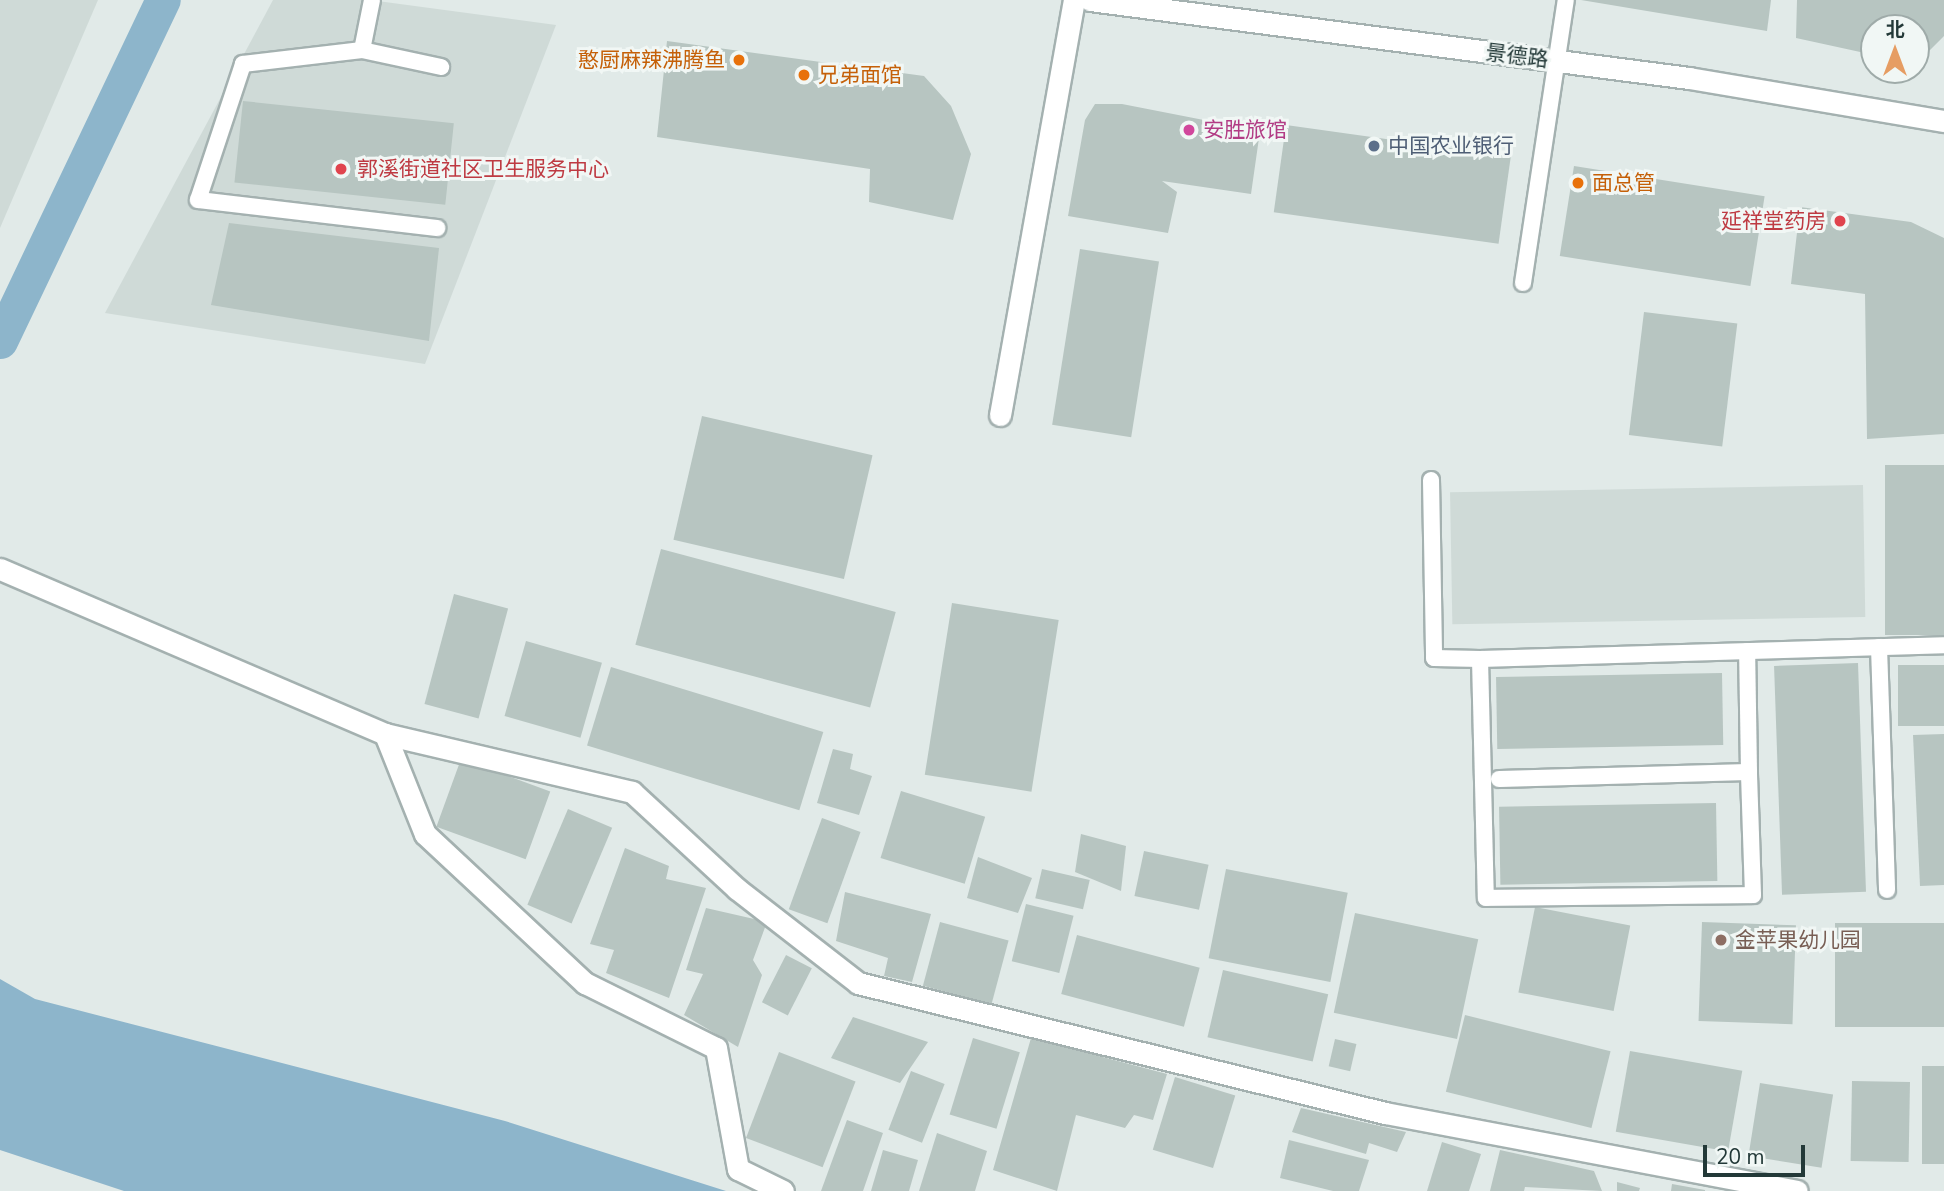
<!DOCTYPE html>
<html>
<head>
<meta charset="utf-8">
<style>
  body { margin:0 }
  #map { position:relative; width:1944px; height:1191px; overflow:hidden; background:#e1eae8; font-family:"Nunito Sans","Noto Sans SC",sans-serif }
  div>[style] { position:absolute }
  .built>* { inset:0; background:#cfdad7; transform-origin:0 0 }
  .water>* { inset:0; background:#8db5cb }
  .canal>* { height:35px; margin:-17.5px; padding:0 17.5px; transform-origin:17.5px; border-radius:17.5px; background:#8db5cb }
  .building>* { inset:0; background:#b7c5c1; transform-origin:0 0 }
  .roads { filter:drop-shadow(2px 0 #a4b1b0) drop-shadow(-2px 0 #a4b1b0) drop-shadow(0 2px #a4b1b0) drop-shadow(0 -2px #a4b1b0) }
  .service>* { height:16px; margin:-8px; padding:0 8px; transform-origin:8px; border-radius:8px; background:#fff }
  .minor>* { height:21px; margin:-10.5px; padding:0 10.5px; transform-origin:10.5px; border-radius:10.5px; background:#fff }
  .secondary>* { height:21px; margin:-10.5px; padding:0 10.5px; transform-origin:10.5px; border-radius:10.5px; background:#fff }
  .dots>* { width:19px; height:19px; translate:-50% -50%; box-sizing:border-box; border:4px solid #f1f7f5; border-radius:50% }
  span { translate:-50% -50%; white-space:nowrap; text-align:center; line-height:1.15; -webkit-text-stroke:6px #f1f7f5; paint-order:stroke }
  .street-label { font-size:21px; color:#233938 }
  .food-label { font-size:21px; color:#c56008 }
  .right { translate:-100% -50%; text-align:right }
  .left { translate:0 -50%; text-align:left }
  .hotel-label { font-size:21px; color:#b23c85 }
  .service-label { font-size:21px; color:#4e5e75 }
  .health-label { font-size:21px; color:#be3a42 }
  .education-label { font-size:21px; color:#785e54 }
  .north { position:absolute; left:1860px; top:14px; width:70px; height:70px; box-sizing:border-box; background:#f1f7f5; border:2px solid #9faba9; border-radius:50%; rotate:0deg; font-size:19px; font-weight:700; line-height:28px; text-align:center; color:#233938 }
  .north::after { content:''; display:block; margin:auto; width:24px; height:32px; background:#e69d63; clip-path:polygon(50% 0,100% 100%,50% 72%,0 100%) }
  .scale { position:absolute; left:1703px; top:1145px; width:102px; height:32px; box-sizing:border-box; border:4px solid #233938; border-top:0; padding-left:9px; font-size:21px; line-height:24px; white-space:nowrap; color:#233938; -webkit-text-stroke:5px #f1f7f5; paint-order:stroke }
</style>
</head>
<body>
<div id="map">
  <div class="built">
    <i style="clip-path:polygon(0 0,98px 0,0 228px)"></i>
    <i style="clip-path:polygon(273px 0,370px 0,556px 25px,425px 364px,105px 313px)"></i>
    <i style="left:1863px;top:485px;width:132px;height:413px;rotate:89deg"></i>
  </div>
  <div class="water">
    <i style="clip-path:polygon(0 979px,35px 999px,505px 1121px,726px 1191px,124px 1191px,0 1150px)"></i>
  </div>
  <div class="canal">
    <i style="left:0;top:341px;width:378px;rotate:-64.5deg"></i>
  </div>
  <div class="building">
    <i style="clip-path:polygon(1581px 0,1771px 0,1767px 31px)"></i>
    <i style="clip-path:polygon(1797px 0,1944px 0,1944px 36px,1930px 50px,1916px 53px,1916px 28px,1874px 28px,1874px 55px,1796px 38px)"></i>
    <i style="clip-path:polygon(667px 41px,924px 76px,951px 106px,971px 154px,953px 220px,869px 202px,870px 169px,657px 137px)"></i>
    <i style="left:243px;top:101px;width:212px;height:82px;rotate:6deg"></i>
    <i style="clip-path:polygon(1095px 104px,1122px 104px,1260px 131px,1251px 194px,1162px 181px,1177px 192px,1168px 233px,1068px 216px,1085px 120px)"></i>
    <i style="left:1286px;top:125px;width:227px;height:88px;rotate:8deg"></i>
    <i style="left:1574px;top:166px;width:193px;height:91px;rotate:9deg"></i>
    <i style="clip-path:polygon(1800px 207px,1911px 222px,1944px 238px,1944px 434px,1867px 439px,1865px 294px,1791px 284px)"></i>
    <i style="clip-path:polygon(229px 223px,439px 248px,429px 341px,211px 305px)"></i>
    <i style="left:1080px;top:249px;width:80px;height:178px;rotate:9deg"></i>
    <i style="left:1644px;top:312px;width:94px;height:124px;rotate:7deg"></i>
    <i style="left:702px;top:416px;width:175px;height:127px;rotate:13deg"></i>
    <i style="left:1944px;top:465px;width:170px;height:59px;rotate:90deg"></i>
    <i style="left:661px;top:549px;width:243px;height:99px;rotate:15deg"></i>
    <i style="left:454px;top:594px;width:56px;height:114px;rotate:15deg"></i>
    <i style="left:952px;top:603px;width:108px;height:174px;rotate:9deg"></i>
    <i style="left:526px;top:641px;width:79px;height:78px;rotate:16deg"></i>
    <i style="left:1858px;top:663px;width:229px;height:84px;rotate:88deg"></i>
    <i style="left:1898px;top:665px;width:46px;height:61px"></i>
    <i style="left:611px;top:667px;width:222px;height:82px;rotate:17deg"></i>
    <i style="left:1722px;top:673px;width:72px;height:226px;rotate:89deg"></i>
    <i style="clip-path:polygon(1944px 734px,1944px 885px,1920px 886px,1913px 735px)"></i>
    <i style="clip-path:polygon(833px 749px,853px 754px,850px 769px,872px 776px,859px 815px,817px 803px)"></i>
    <i style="left:461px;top:759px;width:95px;height:72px;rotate:20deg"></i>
    <i style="left:901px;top:791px;width:88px;height:70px;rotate:17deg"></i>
    <i style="left:1716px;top:803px;width:78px;height:217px;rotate:89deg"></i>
    <i style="left:568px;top:809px;width:48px;height:104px;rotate:23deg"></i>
    <i style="left:822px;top:818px;width:41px;height:97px;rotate:20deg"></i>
    <i style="clip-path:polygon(1081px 834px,1126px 846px,1121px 891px,1075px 872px)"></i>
    <i style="clip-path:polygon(625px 848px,669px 866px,666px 879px,706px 888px,669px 998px,606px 973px,614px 950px,590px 944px)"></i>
    <i style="left:1144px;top:851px;width:66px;height:46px;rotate:12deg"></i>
    <i style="clip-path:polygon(978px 857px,1032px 878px,1018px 913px,967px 898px)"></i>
    <i style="left:1042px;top:869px;width:49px;height:30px;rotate:13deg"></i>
    <i style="left:1226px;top:869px;width:124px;height:91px;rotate:11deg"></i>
    <i style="clip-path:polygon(845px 892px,931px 914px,912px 982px,884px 976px,888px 958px,836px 941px)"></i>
    <i style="left:1026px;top:904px;width:49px;height:59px;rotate:14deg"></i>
    <i style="left:1535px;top:907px;width:97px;height:87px;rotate:11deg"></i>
    <i style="clip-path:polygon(706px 908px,767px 922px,753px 960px,762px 975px,738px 1047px,684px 1015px,703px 974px,686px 970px)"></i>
    <i style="left:1355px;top:913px;width:126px;height:102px;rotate:12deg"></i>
    <i style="left:940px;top:922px;width:71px;height:66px;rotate:15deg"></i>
    <i style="left:1702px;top:922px;width:94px;height:99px;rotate:2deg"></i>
    <i style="left:1944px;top:923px;width:104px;height:109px;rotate:90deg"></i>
    <i style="left:1077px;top:935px;width:127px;height:61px;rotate:15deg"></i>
    <i style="left:786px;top:955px;width:29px;height:53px;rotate:27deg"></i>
    <i style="left:1223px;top:970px;width:108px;height:69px;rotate:13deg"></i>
    <i style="left:1465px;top:1015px;width:150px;height:79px;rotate:14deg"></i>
    <i style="clip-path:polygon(853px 1017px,928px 1042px,900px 1083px,831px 1058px)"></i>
    <i style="left:973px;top:1038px;width:49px;height:80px;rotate:17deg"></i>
    <i style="clip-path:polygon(1031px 1038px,1167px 1074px,1153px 1120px,1134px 1115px,1125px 1128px,1076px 1115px,1057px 1191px,993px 1170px)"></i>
    <i style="left:1335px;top:1039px;width:22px;height:28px;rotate:13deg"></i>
    <i style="left:1630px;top:1051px;width:114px;height:82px;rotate:10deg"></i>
    <i style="left:779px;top:1052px;width:82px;height:92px;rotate:21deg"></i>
    <i style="left:1922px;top:1066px;width:22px;height:98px"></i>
    <i style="left:911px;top:1071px;width:36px;height:63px;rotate:21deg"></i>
    <i style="left:1175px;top:1077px;width:63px;height:76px;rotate:17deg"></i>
    <i style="left:1852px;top:1081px;width:58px;height:80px;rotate:1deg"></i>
    <i style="left:1760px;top:1083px;width:74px;height:74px;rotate:9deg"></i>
    <i style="clip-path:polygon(1301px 1108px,1406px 1132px,1397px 1152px,1369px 1143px,1366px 1154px,1292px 1132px)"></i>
    <i style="clip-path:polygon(847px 1120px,883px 1133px,863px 1191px,821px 1191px)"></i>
    <i style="clip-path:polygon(937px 1133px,987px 1151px,975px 1191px,919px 1191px)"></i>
    <i style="clip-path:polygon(1289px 1140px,1369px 1160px,1359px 1191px,1333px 1191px,1280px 1178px)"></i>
    <i style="clip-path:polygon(1442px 1142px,1481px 1154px,1469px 1191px,1427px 1191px)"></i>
    <i style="clip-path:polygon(883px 1150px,918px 1160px,909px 1191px,871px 1191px)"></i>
    <i style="clip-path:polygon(1500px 1150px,1594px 1171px,1602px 1191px,1525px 1187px,1524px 1191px,1490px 1191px)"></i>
    <i style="clip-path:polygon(1617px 1182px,1640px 1188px,1639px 1191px,1617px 1191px)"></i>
    <i style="clip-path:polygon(1672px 1184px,1705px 1190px,1705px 1191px,1671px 1191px)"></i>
  </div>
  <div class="roads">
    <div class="service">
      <i style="left:372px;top:0;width:51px;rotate:101.3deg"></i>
      <i style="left:362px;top:50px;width:81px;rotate:12.1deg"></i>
      <i style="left:362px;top:50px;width:120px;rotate:173.3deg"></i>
      <i style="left:243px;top:64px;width:143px;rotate:108.3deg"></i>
      <i style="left:198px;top:200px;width:241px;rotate:6.7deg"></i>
      <i style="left:1523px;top:283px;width:286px;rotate:-81.4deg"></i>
      <i style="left:1431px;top:480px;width:178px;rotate:89deg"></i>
      <i style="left:1434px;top:658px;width:46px;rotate:1.2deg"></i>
      <i style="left:1480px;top:659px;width:239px;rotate:88.6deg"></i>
      <i style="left:1486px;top:898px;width:267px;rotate:-0.6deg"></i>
      <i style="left:1753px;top:895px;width:123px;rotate:-91.9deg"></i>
      <i style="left:1879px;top:647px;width:243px;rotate:88.1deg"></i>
      <i style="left:1480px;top:659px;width:464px;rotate:-1.7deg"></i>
      <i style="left:1499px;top:779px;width:250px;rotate:-1.6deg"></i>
      <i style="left:1749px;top:772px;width:121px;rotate:-90.9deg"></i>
    </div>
    <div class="minor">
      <i style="left:1000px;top:415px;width:422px;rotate:-79.9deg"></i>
      <i style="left:0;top:569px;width:419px;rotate:23.2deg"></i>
      <i style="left:385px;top:734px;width:254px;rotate:13.2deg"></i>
      <i style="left:632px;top:792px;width:143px;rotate:42.7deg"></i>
      <i style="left:737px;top:889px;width:153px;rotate:37.8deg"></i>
      <i style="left:858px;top:983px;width:543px;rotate:13.86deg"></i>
      <i style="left:1385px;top:1113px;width:419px;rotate:10.7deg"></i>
      <i style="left:385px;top:734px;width:108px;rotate:68.2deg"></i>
      <i style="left:425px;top:834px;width:219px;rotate:43deg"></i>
      <i style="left:585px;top:983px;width:146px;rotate:26.4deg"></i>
      <i style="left:716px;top:1048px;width:123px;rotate:79.7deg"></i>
      <i style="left:738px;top:1169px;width:50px;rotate:26.1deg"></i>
    </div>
    <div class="secondary">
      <i style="left:1090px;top:0;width:604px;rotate:7.42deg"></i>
      <i style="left:1689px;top:78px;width:259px;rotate:9.6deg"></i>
    </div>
  </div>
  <div class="dots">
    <i style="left:739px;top:60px;background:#e8710a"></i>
    <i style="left:804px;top:75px;background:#e8710a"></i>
    <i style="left:1189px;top:130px;background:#d1479c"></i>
    <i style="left:1374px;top:146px;background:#5c6f8a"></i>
    <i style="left:341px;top:169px;background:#e0444e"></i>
    <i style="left:1578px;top:183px;background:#e8710a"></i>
    <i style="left:1840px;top:221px;background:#e0444e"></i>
    <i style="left:1721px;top:940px;background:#8d6e63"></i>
  </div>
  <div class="street-label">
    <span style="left:1517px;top:56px;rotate:7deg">景德路</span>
  </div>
  <div class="food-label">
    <span class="right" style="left:725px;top:60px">憨厨麻辣沸腾鱼</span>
    <span class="left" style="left:818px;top:75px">兄弟面馆</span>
    <span class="left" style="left:1592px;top:183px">面总管</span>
  </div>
  <div class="hotel-label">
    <span class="left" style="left:1203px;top:130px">安胜旅馆</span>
  </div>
  <div class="service-label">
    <span class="left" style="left:1388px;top:146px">中国农业银行</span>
  </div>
  <div class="health-label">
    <span class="left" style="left:357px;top:169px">郭溪街道社区卫生服务中心</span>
    <span class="right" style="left:1826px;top:221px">延祥堂药房</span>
  </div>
  <div class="education-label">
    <span class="left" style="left:1735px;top:940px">金苹果幼儿园</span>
  </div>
  <div class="north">北</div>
  <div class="scale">20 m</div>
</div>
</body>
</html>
